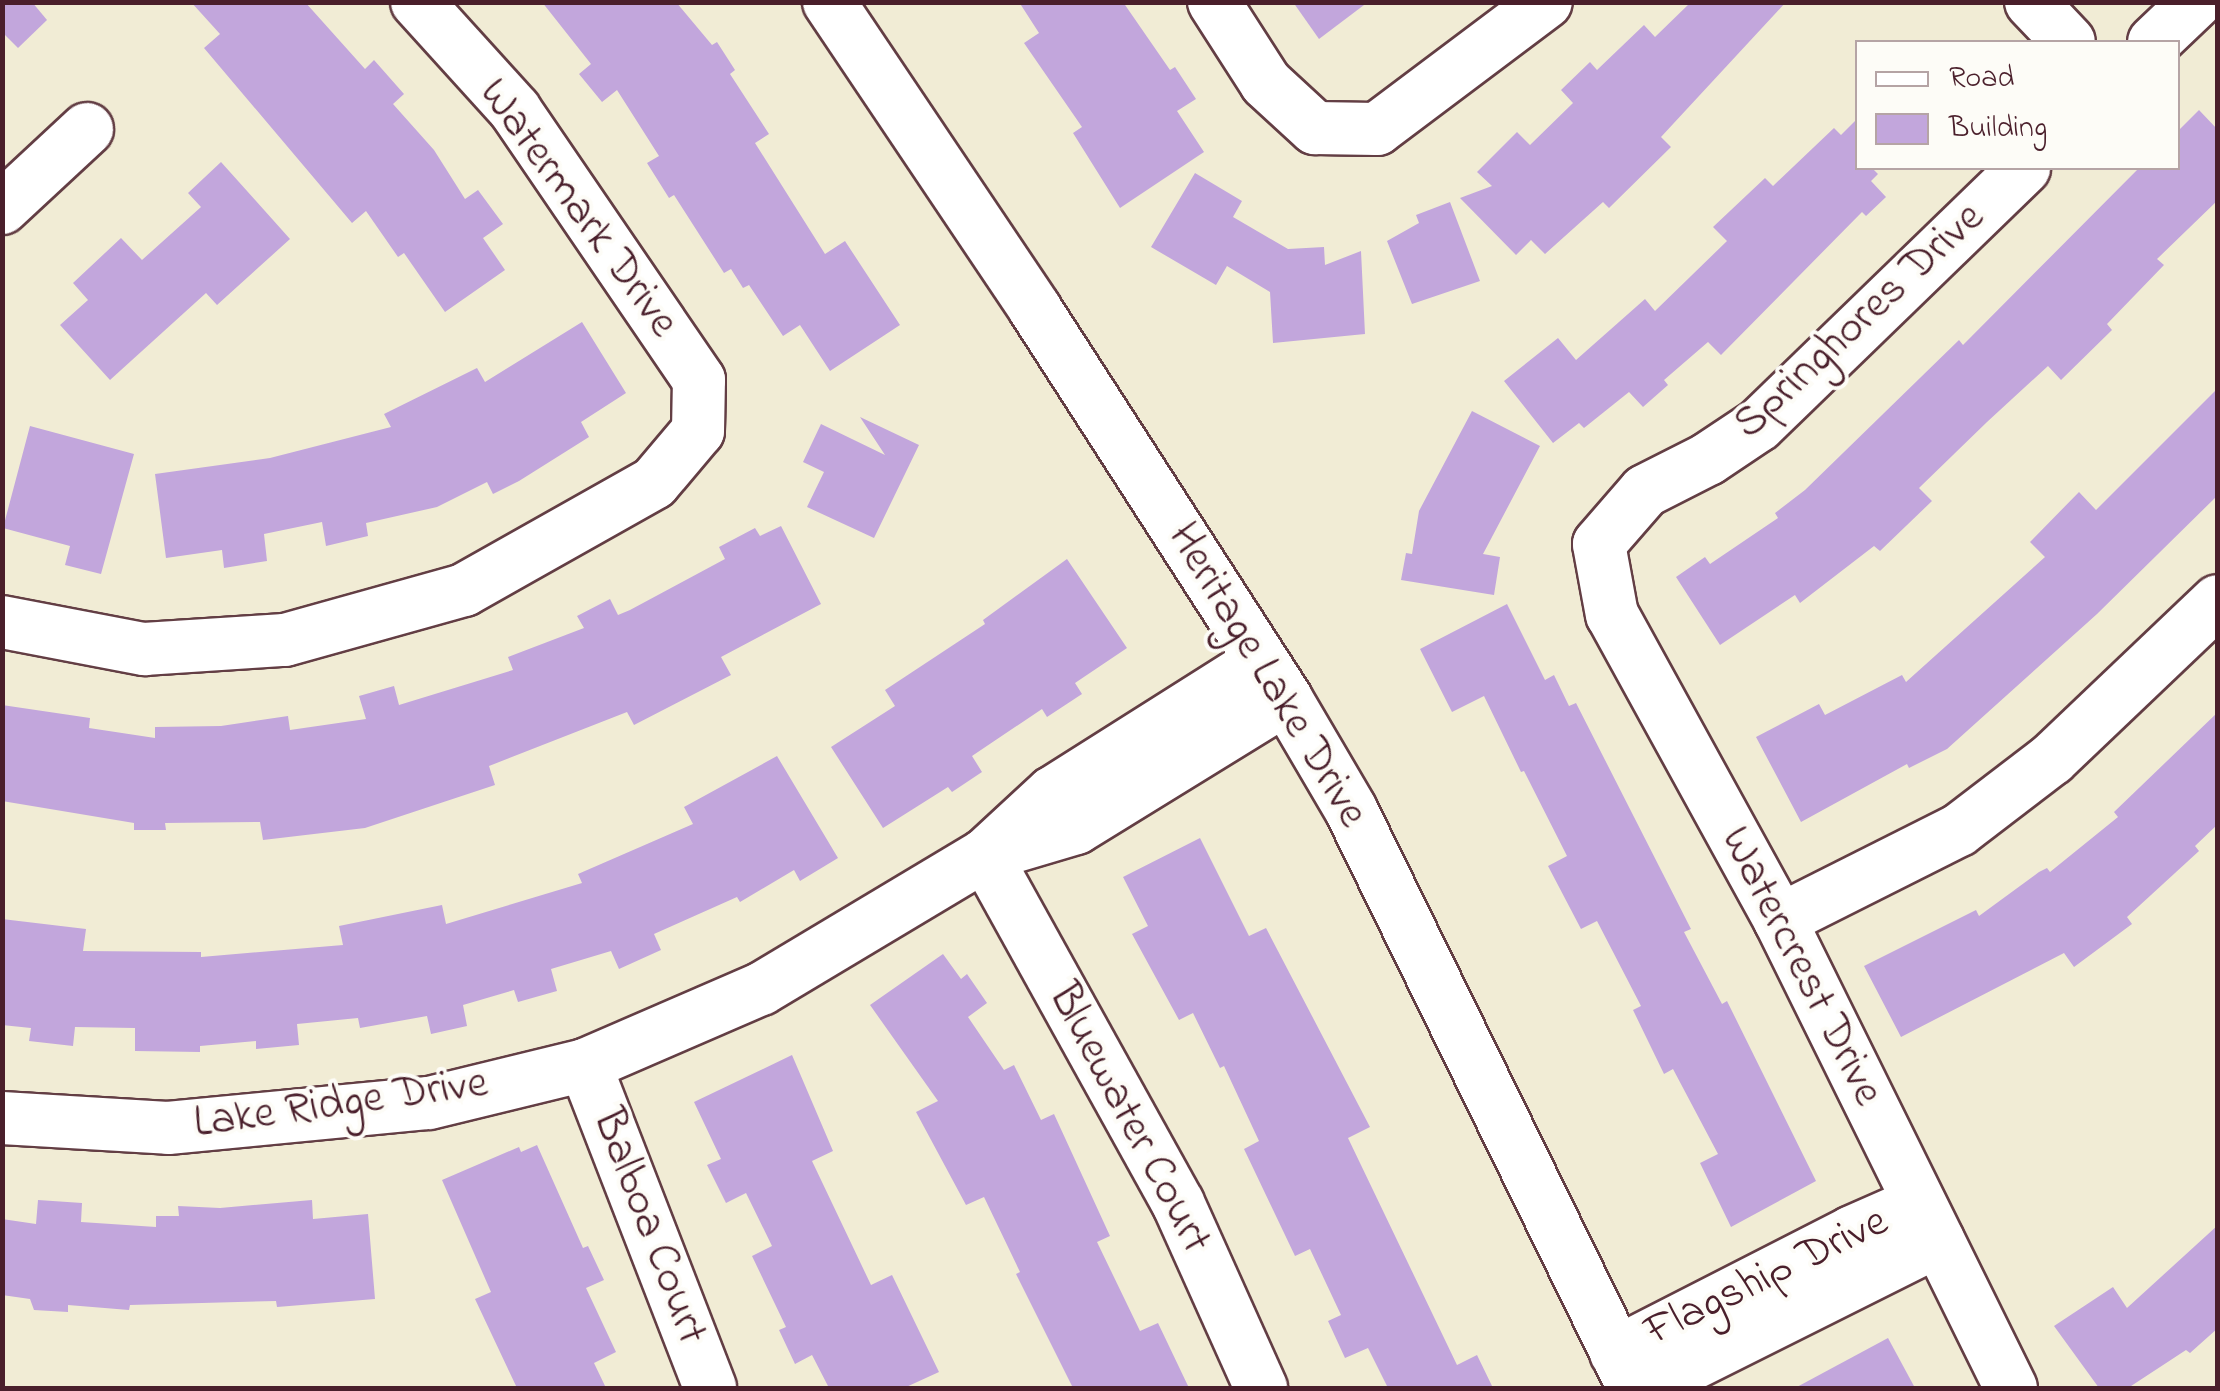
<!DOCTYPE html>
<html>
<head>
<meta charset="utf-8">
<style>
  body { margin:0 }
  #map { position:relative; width:2220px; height:1391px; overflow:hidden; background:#f1ecd5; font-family:"Indie Flower",sans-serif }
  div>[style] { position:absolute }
  .building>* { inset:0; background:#c2a6dc }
  .roads { filter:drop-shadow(2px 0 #633e44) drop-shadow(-2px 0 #633e44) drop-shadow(0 2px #633e44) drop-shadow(0 -2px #633e44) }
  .minor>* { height:52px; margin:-26px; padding:0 26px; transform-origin:26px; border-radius:26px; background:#fff }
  span { translate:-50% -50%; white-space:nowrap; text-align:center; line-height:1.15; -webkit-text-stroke:8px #fdfcf7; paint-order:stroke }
  .street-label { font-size:45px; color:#4a1f2b }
  .frame { position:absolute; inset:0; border:5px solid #4a1f2b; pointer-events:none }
  .legend { position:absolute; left:1855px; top:40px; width:325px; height:130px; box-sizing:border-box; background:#fdfcf7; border:2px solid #b5a4a5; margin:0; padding:12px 18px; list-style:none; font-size:30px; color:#4a1f2b }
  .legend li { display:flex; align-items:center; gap:20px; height:50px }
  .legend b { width:50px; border:2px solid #b5a4a5 }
</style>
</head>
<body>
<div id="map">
  <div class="building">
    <i style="clip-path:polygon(2px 2px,32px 2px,47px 20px,18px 48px,2px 32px)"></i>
    <i style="clip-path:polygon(191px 2px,305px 2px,365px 69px,374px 60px,404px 94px,393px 104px,434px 150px,465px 199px,478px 190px,503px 224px,483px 238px,505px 270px,445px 312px,404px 253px,398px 257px,366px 211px,352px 223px,204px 48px,220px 34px)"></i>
    <i style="clip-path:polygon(542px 2px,676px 2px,712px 45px,717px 42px,735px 70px,730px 74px,769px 134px,755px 143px,825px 254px,845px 241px,900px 325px,830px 371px,800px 325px,783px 336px,749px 285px,743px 288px,731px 269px,724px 273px,674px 195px,669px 198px,647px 163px,659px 156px,617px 90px,602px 102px,579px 74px,591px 64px)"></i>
    <i style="clip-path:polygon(1019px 2px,1123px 2px,1170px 70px,1175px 67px,1196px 99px,1177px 111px,1204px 152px,1120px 208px,1073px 133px,1082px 127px,1024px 43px,1039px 33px)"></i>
    <i style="clip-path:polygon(1293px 2px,1368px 2px,1319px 39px)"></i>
    <i style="clip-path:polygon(1691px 2px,1786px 2px,1661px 137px,1671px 147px,1609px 208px,1603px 202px,1545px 254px,1531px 240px,1516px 255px,1460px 198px,1492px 186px,1477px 172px,1517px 132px,1530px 145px,1573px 103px,1561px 90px,1590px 62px,1597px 70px,1644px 25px,1655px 37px)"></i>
    <i style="clip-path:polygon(2199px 110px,2218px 130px,2218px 200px,2157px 259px,2164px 265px,2107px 324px,2112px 330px,2061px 380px,2048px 366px,1987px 422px,1919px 488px,1932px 501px,1880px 551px,1874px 546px,1800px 603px,1795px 595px,1720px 645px,1676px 577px,1705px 557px,1710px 564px,1778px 518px,1775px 513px,1805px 490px,1959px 340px,1963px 345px,2139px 168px,2178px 168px,2178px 131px)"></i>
    <i style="clip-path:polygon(1858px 118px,1858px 168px,1872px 168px,1878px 174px,1871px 181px,1886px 197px,1866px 216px,1862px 212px,1721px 355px,1708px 342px,1664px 380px,1668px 385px,1643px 407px,1629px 392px,1584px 428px,1579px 423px,1553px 443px,1504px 381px,1558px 338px,1576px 360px,1645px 299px,1655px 311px,1727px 241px,1713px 227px,1765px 178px,1773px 186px,1834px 128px,1841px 135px)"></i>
    <i style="clip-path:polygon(221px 162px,290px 239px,217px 305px,206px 293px,110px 380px,60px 325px,88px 300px,73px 283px,121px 238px,142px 260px,201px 207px,188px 193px)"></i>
    <i style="clip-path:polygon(1195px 173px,1242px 201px,1233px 217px,1288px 249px,1324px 247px,1325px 265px,1361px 251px,1365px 334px,1273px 343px,1270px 292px,1227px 266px,1216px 285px,1151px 247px)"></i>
    <i style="clip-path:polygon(1450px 202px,1480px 281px,1412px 304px,1387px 241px,1419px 223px,1416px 215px)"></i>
    <i style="clip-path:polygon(582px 322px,626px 393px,581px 422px,589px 437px,519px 481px,493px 494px,487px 482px,437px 507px,366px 523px,368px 536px,326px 546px,322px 522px,264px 534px,267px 561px,224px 568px,222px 550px,166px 558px,155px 474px,270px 458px,391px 427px,384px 414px,477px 368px,485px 382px)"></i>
    <i style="clip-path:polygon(2218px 388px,2218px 495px,2097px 614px,1947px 749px,1909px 768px,1907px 764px,1801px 822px,1756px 737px,1819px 704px,1825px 715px,1902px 675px,1906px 682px,2045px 557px,2030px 542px,2079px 492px,2096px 510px)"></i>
    <i style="clip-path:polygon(1472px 411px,1540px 446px,1483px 554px,1500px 557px,1494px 595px,1401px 580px,1406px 553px,1412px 554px,1419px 511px)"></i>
    <i style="clip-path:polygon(860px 417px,919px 445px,874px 538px,807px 507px,824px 472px,803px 462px,821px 424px,885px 455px)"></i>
    <i style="clip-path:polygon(30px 426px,134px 454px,101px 574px,65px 565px,70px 546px,3px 528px)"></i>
    <i style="clip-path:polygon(781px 526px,821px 604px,721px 657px,731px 675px,634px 725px,627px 712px,489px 766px,495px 785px,365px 828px,263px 840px,260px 822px,165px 823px,166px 830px,134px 830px,134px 823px,2px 801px,2px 705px,90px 718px,89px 728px,155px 738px,155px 727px,221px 726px,288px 716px,290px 730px,366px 719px,359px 696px,394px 686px,399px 705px,513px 670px,508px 657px,584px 628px,577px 616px,610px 599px,618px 615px,630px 610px,725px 559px,719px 547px,755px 528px,760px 536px)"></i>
    <i style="clip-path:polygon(1067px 559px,1127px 648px,1075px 683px,1082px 694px,1047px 717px,1042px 709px,972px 756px,982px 772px,952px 792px,948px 787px,883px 828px,831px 747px,895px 706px,885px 690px,985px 624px,983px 620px)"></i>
    <i style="clip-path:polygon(1507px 604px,1545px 680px,1554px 675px,1569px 706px,1576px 703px,1691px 929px,1684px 932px,1722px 1004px,1727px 1001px,1816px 1181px,1731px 1227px,1700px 1163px,1718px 1154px,1673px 1069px,1664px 1074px,1633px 1010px,1641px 1006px,1597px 921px,1581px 929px,1548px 866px,1567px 856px,1524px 771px,1521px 772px,1484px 696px,1452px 712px,1420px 649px)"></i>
    <i style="clip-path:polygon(2218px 712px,2218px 824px,2195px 846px,2199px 851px,2127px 917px,2132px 924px,2074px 967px,2064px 953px,1901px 1037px,1864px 966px,1976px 910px,1979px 916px,2039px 872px,2047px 868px,2050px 872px,2118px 817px,2114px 812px)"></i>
    <i style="clip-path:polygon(777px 756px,838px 858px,800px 881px,794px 870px,740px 902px,737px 897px,654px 934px,661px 950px,619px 969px,611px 951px,551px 969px,557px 991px,518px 1002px,514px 990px,463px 1005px,467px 1026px,431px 1034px,427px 1016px,360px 1028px,358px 1018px,297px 1024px,299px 1045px,256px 1049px,256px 1041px,200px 1046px,200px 1052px,135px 1051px,135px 1028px,75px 1027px,73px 1046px,29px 1041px,31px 1028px,2px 1025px,2px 919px,86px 929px,83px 951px,201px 952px,201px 957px,343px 945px,339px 926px,442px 905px,446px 924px,582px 883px,578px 874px,693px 824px,684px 807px)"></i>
    <i style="clip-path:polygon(1200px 838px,1249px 936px,1266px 928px,1370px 1127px,1348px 1138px,1457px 1365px,1477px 1355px,1493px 1388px,1388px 1388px,1368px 1348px,1345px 1358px,1328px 1321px,1341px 1315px,1310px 1249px,1295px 1256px,1244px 1149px,1259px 1141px,1224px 1066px,1220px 1068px,1193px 1013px,1179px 1020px,1132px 934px,1148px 926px,1123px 877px)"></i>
    <i style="clip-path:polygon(943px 954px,961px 979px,967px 974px,987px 1003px,968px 1017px,1004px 1070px,1014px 1065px,1041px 1120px,1054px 1114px,1110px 1236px,1097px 1242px,1140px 1331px,1158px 1323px,1189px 1388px,1073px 1388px,1016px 1274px,1020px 1272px,984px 1197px,966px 1205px,916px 1112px,938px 1101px,870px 1005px)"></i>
    <i style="clip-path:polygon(792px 1055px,833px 1151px,812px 1161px,871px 1285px,892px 1275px,939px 1372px,904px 1388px,829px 1388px,812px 1355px,795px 1364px,779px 1330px,786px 1327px,752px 1256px,772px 1246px,746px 1193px,726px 1203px,707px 1165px,721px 1159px,694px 1102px)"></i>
    <i style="clip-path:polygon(537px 1145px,583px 1248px,588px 1246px,604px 1280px,586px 1288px,616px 1352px,594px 1363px,606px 1388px,517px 1388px,475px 1299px,491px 1292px,442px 1180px,519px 1147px,521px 1152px)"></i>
    <i style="clip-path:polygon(38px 1200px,82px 1203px,81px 1222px,156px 1227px,156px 1216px,179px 1216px,178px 1206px,220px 1208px,312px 1200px,313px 1219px,368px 1214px,375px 1299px,277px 1307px,276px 1301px,130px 1305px,129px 1310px,68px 1305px,68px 1312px,34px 1310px,30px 1299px,2px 1295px,2px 1219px,36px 1224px)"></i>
    <i style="clip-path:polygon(2218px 1225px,2218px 1328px,2190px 1353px,2186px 1350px,2128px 1388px,2099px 1388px,2054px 1326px,2113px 1287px,2127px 1308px)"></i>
    <i style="clip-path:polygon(1888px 1338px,1915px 1388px,1795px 1388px)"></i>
  </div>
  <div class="roads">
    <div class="minor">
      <i style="left:829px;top:2px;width:370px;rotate:56.1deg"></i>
      <i style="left:1035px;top:309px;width:464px;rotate:57.2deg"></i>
      <i style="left:1286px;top:699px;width:129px;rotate:59.6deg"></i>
      <i style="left:1351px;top:810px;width:644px;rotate:63.91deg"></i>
      <i style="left:1214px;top:2px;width:96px;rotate:57.3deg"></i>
      <i style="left:1266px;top:83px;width:67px;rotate:42.6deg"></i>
      <i style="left:1315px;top:128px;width:62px;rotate:0.9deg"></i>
      <i style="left:1377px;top:129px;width:211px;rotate:-36.9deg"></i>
      <i style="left:2031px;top:2px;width:55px;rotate:46.5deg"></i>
      <i style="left:2154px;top:42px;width:58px;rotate:-43.6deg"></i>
      <i style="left:2px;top:208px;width:116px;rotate:-42.9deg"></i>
      <i style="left:2px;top:622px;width:145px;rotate:10.8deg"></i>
      <i style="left:144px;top:649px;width:141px;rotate:-3.7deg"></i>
      <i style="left:285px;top:640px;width:186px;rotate:-15.6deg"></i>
      <i style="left:464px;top:590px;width:218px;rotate:-29.4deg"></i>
      <i style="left:654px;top:483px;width:68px;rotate:-49.8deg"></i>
      <i style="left:698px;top:431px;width:51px;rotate:-88.9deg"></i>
      <i style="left:699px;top:380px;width:327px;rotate:-124.3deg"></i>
      <i style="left:515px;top:110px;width:146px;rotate:-132.2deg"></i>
      <i style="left:1261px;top:661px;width:247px;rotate:147.7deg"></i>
      <i style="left:1052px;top:793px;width:91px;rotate:137.2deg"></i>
      <i style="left:985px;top:855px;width:95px;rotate:-16.5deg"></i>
      <i style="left:1076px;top:828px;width:246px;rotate:-31.6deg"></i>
      <i style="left:1780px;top:920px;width:200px;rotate:-26.7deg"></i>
      <i style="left:1959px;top:830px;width:117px;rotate:-37.4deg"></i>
      <i style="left:2052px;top:759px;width:229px;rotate:-43.6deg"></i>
      <i style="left:585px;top:1065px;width:346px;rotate:68.8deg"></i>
      <i style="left:2px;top:1118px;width:166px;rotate:3.4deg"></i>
      <i style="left:168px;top:1128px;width:262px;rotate:-5.5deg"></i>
      <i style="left:429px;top:1103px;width:161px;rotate:-13.7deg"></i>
      <i style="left:585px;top:1065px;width:192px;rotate:-23.4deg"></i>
      <i style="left:761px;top:989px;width:261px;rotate:-30.9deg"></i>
      <i style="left:985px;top:855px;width:398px;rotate:61deg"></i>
      <i style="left:1178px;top:1203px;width:203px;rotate:65.8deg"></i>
      <i style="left:1616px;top:1353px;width:265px;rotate:-27.1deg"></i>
      <i style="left:1852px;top:1232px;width:72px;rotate:-23.7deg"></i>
      <i style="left:1644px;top:1388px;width:329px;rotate:-26.6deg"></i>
      <i style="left:2011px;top:1388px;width:522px;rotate:-116.27deg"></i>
      <i style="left:1780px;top:920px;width:348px;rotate:-118.8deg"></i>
      <i style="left:1612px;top:615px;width:72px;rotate:-100.4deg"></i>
      <i style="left:1599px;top:544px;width:70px;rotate:-49deg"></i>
      <i style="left:1645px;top:491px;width:71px;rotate:-26.9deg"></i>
      <i style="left:1708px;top:459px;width:61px;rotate:-33.7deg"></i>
      <i style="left:1759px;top:425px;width:369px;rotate:-44.1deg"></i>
    </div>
  </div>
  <div class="street-label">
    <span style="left:577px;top:209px;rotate:54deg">Watermark Drive</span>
    <span style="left:1860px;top:322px;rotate:-43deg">Springhores Drive</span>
    <span style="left:1266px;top:676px;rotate:59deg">Heritage Lake Drive</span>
    <span style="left:1800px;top:967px;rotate:63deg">Watercrest Drive</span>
    <span style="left:341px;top:1105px;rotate:-8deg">Lake Ridge Drive</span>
    <span style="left:1128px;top:1119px;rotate:62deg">Bluewater Court</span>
    <span style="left:648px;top:1227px;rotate:69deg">Balboa Court</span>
    <span style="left:1767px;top:1278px;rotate:-26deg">Flagship Drive</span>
  </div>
  <div class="frame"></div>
  <ul class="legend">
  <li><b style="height:12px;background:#fff"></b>Road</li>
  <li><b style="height:28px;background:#c2a6dc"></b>Building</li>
  </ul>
</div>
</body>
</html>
